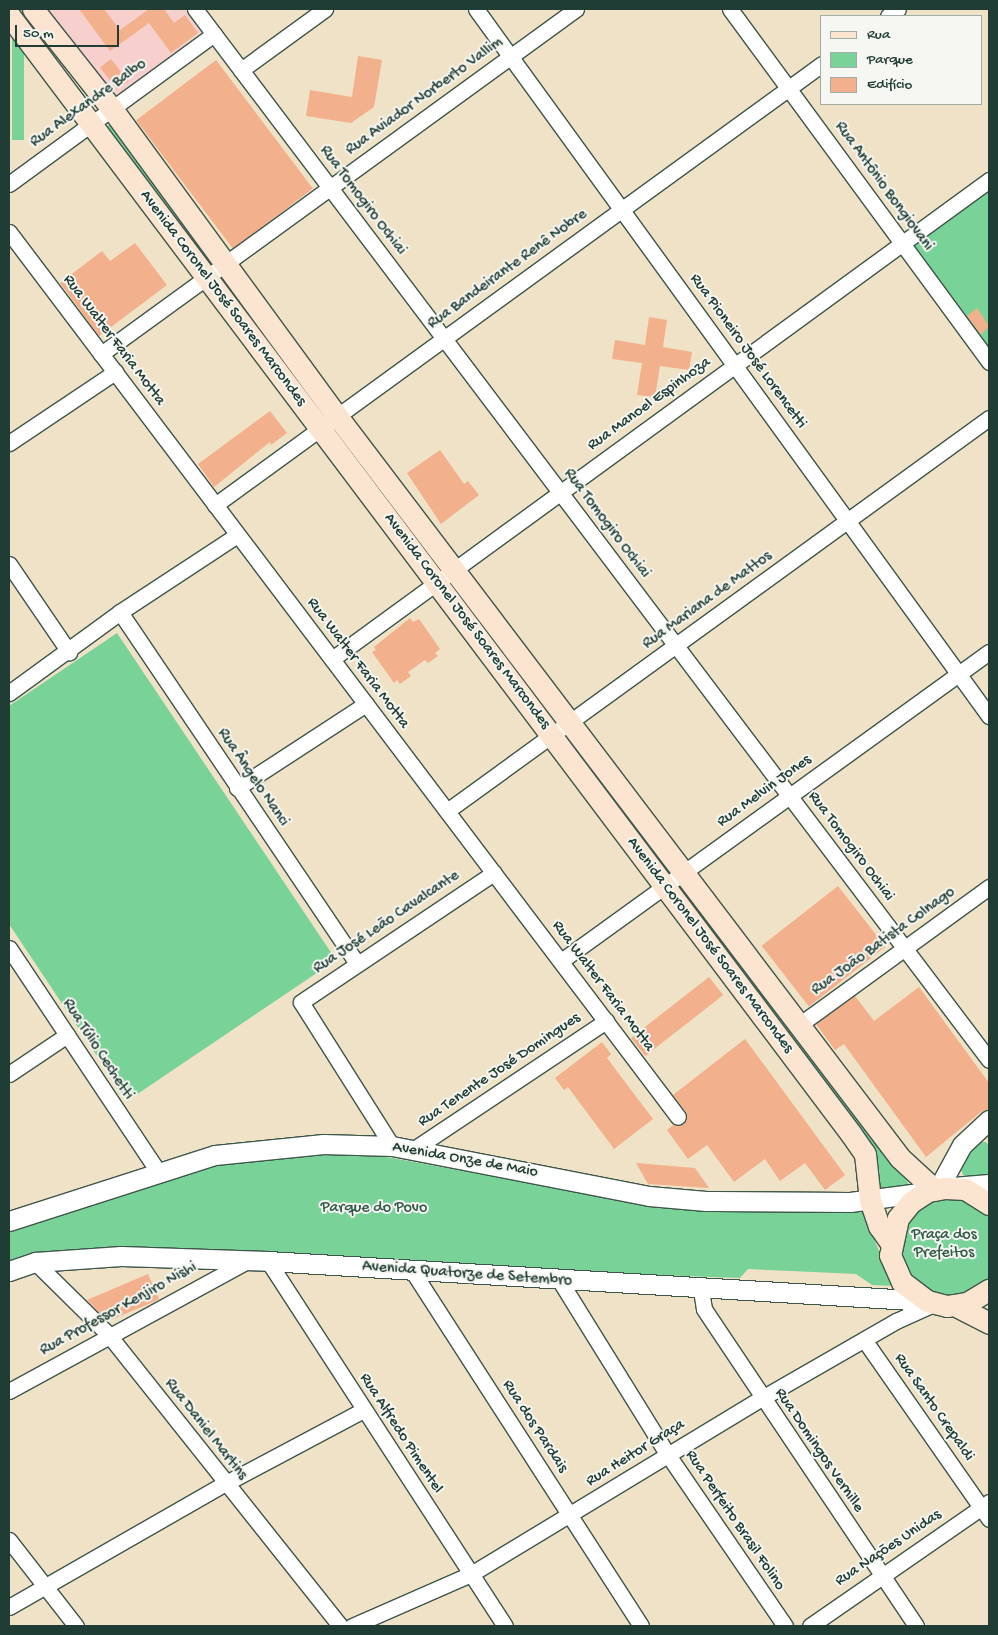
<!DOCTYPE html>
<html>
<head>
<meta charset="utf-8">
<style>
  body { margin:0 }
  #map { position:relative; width:998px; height:1635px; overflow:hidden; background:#f0e2c6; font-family:"Gochi Hand",sans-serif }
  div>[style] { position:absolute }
  .built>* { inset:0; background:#f7d0cd }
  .green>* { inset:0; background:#79d298; transform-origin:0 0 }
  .building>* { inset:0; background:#f2b08c; transform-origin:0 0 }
  .roads { filter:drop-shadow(1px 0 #3e564a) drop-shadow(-1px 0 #3e564a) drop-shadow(0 1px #3e564a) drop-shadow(0 -1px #3e564a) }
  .minor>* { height:15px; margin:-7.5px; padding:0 7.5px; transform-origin:7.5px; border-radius:7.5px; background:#fff }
  .tertiary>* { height:19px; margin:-9.5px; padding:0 9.5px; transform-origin:9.5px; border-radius:9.5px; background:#fff }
  .secondary>* { height:21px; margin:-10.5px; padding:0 10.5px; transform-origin:10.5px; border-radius:10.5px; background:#fce5d0 }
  span { translate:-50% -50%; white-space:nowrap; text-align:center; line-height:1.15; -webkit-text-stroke:4px #f6f6f2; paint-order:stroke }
  .street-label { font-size:16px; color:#1f3d34 }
  .park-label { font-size:16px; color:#315b48 }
  .frame { position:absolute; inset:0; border:10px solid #1f3d34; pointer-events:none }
  .legend { position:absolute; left:820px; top:15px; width:162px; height:90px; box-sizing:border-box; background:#f6f6f2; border:1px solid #a0aca6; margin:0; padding:6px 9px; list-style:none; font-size:15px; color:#1f3d34 }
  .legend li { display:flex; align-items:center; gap:10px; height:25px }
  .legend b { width:25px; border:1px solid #a0aca6 }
  .scale { position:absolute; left:15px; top:25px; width:104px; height:22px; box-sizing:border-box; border:2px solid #1f3d34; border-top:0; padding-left:6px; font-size:15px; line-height:18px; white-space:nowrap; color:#1f3d34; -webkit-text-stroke:4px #f6f6f2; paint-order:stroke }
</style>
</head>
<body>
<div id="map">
  <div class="built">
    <i style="clip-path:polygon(43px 9px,188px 9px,204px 30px,111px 101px)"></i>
  </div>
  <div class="green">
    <i style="left:12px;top:9px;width:12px;height:131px"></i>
    <i style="left:110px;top:124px;width:154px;height:9px;rotate:52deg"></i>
    <i style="clip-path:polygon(989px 189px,989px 354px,912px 245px)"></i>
    <i style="clip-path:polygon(117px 633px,336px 960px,127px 1101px,9px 924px,9px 706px)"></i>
    <i style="left:568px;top:733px;width:174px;height:8px;rotate:53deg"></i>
    <i style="clip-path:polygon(682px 883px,904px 1176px,909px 1185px,880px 1189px,879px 1167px,872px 1151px,675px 888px)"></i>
    <i style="clip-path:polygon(978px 1142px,986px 1142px,989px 1146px,989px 1175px,965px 1179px,960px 1168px,961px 1159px)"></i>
    <i style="clip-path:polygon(310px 1155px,376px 1155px,658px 1207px,862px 1211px,894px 1286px,872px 1285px,856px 1274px,748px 1269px,740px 1278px,574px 1272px,9px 1263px,9px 1227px,161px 1178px,217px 1165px)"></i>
    <i style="clip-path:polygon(952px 1194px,984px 1208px,989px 1215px,989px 1277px,980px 1287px,964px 1295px,946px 1297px,917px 1286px,900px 1259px,901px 1227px,921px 1203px)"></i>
  </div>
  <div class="building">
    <i style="clip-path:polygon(79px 9px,104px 9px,120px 30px,149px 9px,164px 9px,174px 23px,185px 15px,198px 33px,171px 53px,149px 23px,110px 51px)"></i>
    <i style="clip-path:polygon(358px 56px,382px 60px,374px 107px,351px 123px,306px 116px,310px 90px,352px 97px)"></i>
    <i style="left:111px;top:59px;width:28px;height:14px;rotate:52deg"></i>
    <i style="left:216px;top:60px;width:161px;height:100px;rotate:53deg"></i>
    <i style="clip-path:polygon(135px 243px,167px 285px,99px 336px,60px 283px,102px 251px,110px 261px)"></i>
    <i style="clip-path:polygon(977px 308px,989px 326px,981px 335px,967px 316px)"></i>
    <i style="clip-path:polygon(649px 317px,667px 320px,663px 347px,692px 352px,689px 370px,660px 366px,655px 397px,637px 395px,642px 363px,612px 359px,615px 340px,645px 345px)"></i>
    <i style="clip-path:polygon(270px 411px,287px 433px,271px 445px,270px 442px,214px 487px,198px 464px)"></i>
    <i style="clip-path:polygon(440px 450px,464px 484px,468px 481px,479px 495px,441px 524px,407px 473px)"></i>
    <i style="clip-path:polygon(410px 618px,413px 622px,419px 619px,440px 649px,435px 653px,438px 656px,428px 663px,425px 660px,408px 672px,411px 676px,400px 684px,397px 680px,394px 683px,372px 652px,376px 650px,374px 647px)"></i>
    <i style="left:838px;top:886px;width:77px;height:97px;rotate:52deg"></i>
    <i style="left:709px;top:977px;width:23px;height:99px;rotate:52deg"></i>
    <i style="clip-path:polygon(919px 987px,989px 1083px,989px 1109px,981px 1112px,926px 1157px,844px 1044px,835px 1050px,816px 1024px,855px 996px,874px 1021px)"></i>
    <i style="clip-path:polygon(745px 1039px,845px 1175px,825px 1190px,805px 1163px,780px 1181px,765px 1159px,734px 1182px,707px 1145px,688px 1159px,667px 1130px,673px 1125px,683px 1125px,687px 1120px,686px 1112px,673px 1095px)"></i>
    <i style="clip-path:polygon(602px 1042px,611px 1054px,607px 1058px,653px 1119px,614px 1149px,568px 1087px,564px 1090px,555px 1078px)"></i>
    <i style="clip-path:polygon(636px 1163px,695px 1168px,709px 1188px,648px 1184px)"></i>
    <i style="clip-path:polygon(148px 1274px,159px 1299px,151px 1303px,108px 1321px,87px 1300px)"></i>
  </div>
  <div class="roads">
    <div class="minor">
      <i style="left:195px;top:9px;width:1317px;rotate:52.93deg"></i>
      <i style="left:476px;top:9px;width:874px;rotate:54.04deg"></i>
      <i style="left:730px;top:9px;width:438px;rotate:53.7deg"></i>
      <i style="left:888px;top:16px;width:12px;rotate:-35deg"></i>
      <i style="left:241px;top:70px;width:104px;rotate:-36deg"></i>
      <i style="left:9px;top:184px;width:254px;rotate:-36.2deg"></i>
      <i style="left:9px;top:232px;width:1109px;rotate:52.91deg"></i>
      <i style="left:101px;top:354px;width:587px;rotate:-35.99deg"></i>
      <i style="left:9px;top:443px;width:128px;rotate:-33.8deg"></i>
      <i style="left:215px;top:505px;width:750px;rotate:-36deg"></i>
      <i style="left:9px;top:564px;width:107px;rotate:55.7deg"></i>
      <i style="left:120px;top:612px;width:424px;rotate:56deg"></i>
      <i style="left:332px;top:659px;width:813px;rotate:-36.09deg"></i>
      <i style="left:9px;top:693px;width:137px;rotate:-36.1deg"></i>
      <i style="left:120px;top:612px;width:140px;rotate:-33.3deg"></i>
      <i style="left:237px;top:788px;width:154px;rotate:-33.1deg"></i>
      <i style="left:447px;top:811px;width:669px;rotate:-35.95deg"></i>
      <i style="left:9px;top:948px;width:268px;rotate:56.3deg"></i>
      <i style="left:561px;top:961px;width:528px;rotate:-35.83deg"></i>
      <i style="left:799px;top:1025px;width:235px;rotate:-36deg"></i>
      <i style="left:9px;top:1074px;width:70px;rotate:-33.9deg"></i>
      <i style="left:392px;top:1146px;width:170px;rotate:-122.3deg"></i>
      <i style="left:301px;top:1002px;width:232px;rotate:-33.8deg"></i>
      <i style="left:414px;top:1149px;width:231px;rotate:-33.7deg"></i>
      <i style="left:268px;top:1261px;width:435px;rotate:57deg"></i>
      <i style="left:35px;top:1262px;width:103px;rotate:44.6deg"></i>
      <i style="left:108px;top:1334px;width:373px;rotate:51.5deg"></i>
      <i style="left:413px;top:1272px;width:421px;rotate:57.2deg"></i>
      <i style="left:560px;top:1281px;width:205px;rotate:58.2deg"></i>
      <i style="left:668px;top:1455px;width:207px;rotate:55.6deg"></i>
      <i style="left:701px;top:1290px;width:19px;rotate:81deg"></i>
      <i style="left:704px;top:1309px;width:381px;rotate:56.2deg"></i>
      <i style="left:865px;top:1341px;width:217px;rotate:55.1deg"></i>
      <i style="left:9px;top:1391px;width:271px;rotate:-28.6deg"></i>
      <i style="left:9px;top:1540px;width:109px;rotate:52.1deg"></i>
      <i style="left:9px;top:1607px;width:248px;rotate:-29.8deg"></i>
      <i style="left:224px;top:1484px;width:157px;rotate:-28deg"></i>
      <i style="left:352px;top:1626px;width:130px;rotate:-23.6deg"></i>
      <i style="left:471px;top:1574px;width:340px;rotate:-31.2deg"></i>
      <i style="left:762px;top:1398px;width:155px;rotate:-29.9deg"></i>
      <i style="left:896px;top:1321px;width:44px;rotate:-24.2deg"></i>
      <i style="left:810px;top:1626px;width:218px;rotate:-34.7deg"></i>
    </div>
    <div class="tertiary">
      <i style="left:953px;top:1187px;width:36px;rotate:-5deg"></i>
      <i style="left:938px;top:1189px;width:50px;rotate:-61.4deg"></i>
      <i style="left:962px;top:1145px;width:37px;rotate:-43deg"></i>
      <i style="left:9px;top:1221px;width:216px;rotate:-17.8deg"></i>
      <i style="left:215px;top:1155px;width:109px;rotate:-5.8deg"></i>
      <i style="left:323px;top:1144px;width:69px;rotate:1.7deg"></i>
      <i style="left:392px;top:1146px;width:262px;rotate:11deg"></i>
      <i style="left:649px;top:1196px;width:57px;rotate:5deg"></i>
      <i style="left:706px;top:1201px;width:144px;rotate:0.4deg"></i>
      <i style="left:850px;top:1202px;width:78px;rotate:-7.4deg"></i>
      <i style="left:9px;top:1271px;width:28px;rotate:-19deg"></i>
      <i style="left:35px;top:1262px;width:86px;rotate:-4deg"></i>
      <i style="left:121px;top:1256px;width:147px;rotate:1.9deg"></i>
      <i style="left:268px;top:1261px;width:660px;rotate:3.47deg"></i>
    </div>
    <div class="secondary">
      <i style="left:33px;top:9px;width:127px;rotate:51.7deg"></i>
      <i style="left:112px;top:109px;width:381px;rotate:53.8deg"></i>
      <i style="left:337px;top:416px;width:931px;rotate:52.81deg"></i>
      <i style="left:900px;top:1158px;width:47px;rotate:42.4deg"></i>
      <i style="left:9px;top:15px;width:1400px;rotate:53.04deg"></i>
      <i style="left:851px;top:1134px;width:24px;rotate:55deg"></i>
      <i style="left:865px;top:1154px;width:46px;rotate:83.8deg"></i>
      <i style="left:870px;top:1200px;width:28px;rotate:71deg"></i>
      <i style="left:879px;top:1226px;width:21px;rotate:55deg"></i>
      <i style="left:989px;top:1204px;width:28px;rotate:-148deg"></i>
      <i style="left:965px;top:1189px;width:20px;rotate:-177deg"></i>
      <i style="left:945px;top:1188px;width:17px;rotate:170deg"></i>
      <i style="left:928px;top:1191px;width:20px;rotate:147deg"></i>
      <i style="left:911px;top:1202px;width:21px;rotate:129deg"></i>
      <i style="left:898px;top:1218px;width:38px;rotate:102deg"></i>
      <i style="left:890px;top:1255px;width:30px;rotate:66deg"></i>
      <i style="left:902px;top:1282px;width:31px;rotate:37deg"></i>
      <i style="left:927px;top:1301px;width:21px;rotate:14deg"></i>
      <i style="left:947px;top:1306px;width:20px;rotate:-9deg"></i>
      <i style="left:967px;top:1303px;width:26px;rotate:-31deg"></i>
      <i style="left:954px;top:1305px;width:39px;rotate:27deg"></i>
    </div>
  </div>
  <div class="street-label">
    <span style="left:425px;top:97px;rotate:-36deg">Rua Aviador Norberto Vallim</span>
    <span style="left:89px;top:104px;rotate:-36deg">Rua Alexandre Balbo</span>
    <span style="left:883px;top:187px;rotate:54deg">Rua Antônio Bongiovani</span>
    <span style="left:362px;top:201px;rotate:53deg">Rua Tomogiro Ochiai</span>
    <span style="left:508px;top:270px;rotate:-36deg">Rua Bandeirante Renê Nobre</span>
    <span style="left:222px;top:299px;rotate:53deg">Avenida Coronel José Soares Marcondes</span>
    <span style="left:113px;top:341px;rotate:53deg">Rua Walter Faria Motta</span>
    <span style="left:747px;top:352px;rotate:54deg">Rua Pioneiro José Lorencetti</span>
    <span style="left:650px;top:405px;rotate:-36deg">Rua Manoel Espinhoza</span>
    <span style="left:606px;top:524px;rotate:53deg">Rua Tomogiro Ochiai</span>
    <span style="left:708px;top:601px;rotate:-36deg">Rua Mariana de Mattos</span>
    <span style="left:466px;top:622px;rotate:53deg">Avenida Coronel José Soares Marcondes</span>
    <span style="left:357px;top:664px;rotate:53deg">Rua Walter Faria Motta</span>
    <span style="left:252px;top:778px;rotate:56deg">Rua Ângelo Nanci</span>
    <span style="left:765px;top:792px;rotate:-36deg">Rua Melvin Jones</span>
    <span style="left:850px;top:847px;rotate:53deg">Rua Tomogiro Ochiai</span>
    <span style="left:387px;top:923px;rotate:-34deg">Rua José Leão Cavalcante</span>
    <span style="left:884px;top:942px;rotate:-36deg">Rua João Batista Colnago</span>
    <span style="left:709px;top:946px;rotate:53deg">Avenida Coronel José Soares Marcondes</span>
    <span style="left:602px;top:987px;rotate:53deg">Rua Walter Faria Motta</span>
    <span style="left:97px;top:1050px;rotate:57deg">Rua Túlio Cechetti</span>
    <span style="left:500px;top:1071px;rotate:-34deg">Rua Tenente José Domingues</span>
    <span style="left:465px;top:1161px;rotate:10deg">Avenida Onze de Maio</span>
    <span style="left:467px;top:1275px;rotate:4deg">Avenida Quatorze de Setembro</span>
    <span style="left:119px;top:1310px;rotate:-29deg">Rua Professor Kenjiro Nishi</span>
    <span style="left:933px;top:1408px;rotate:55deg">Rua Santo Crepaldi</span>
    <span style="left:534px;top:1427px;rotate:57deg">Rua dos Pardais</span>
    <span style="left:205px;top:1430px;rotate:52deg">Rua Daniel Martins</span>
    <span style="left:400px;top:1434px;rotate:57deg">Rua Alfredo Pimentel</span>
    <span style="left:818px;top:1451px;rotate:56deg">Rua Domingos Vernille</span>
    <span style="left:636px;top:1454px;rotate:-32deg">Rua Heitor Graça</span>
    <span style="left:734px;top:1521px;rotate:56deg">Rua Perfeito Brasil Folino</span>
    <span style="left:889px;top:1549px;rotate:-34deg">Rua Nações Unidas</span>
  </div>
  <div class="park-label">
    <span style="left:374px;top:1209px">Parque do Povo</span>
    <span style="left:944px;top:1245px">Praça dos<br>Prefeitos</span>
  </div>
  <div class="frame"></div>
  <ul class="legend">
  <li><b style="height:6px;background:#fce5d0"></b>Rua</li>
  <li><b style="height:14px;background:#79d298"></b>Parque</li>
  <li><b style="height:14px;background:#f2b08c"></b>Edifício</li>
  </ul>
  <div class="scale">50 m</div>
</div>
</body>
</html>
